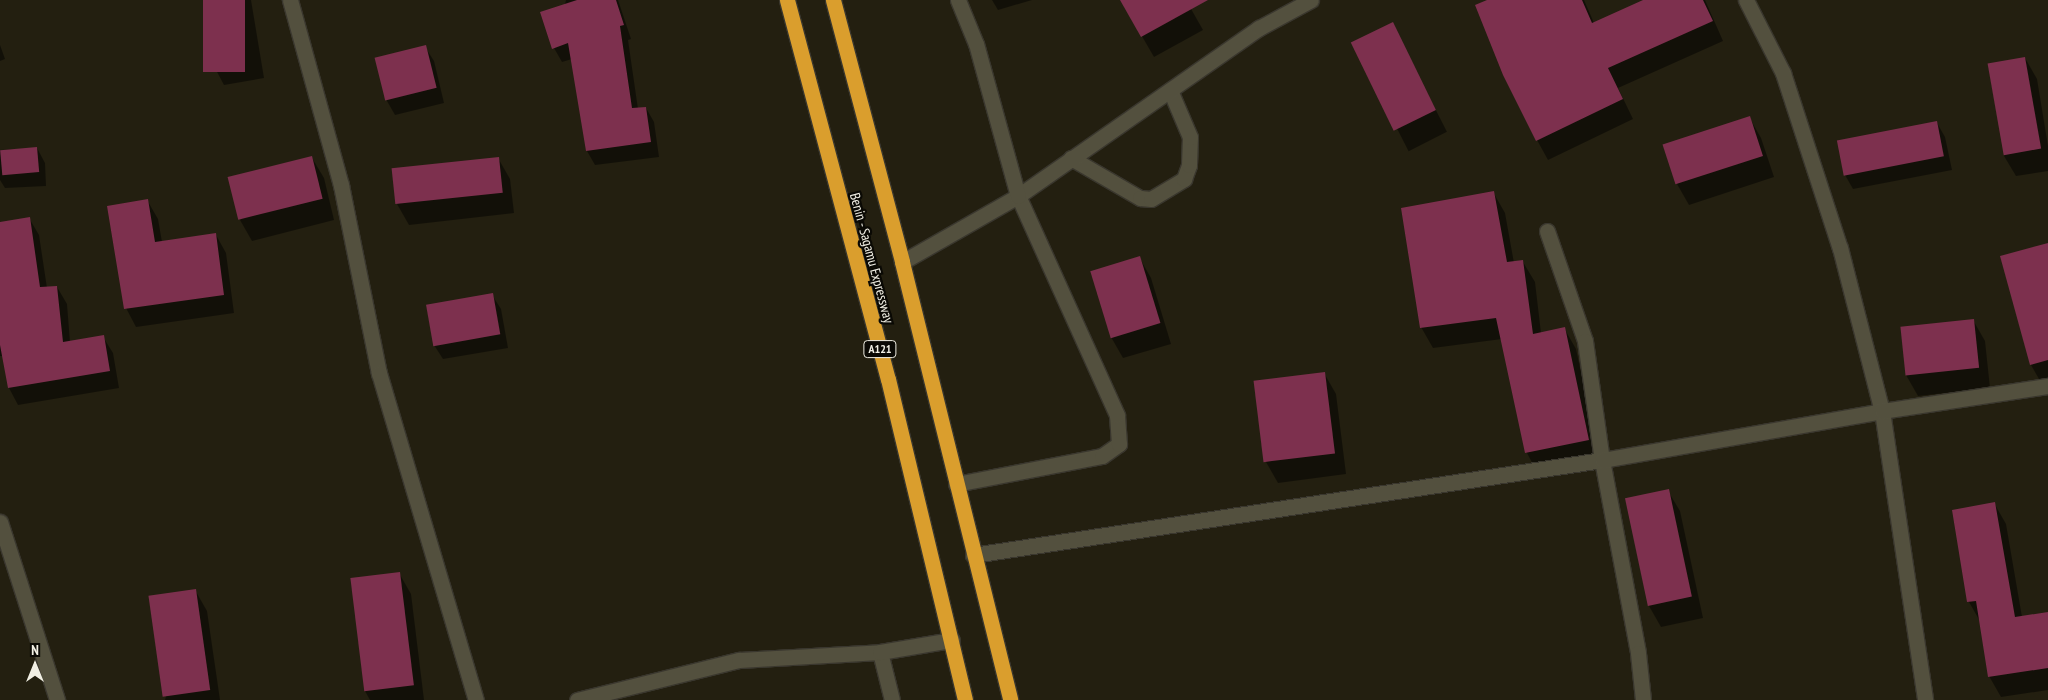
<!DOCTYPE html>
<html>
<head>
<meta charset="utf-8">
<style>
	body { margin:0 }
	#map { position:relative; width:2048px; height:700px; overflow:hidden; background:#231f10; font-family:"PT Sans Narrow",sans-serif }
	div>[style] { position:absolute }
	.shadow>* { inset:0; background:#0007; transform-origin:0 0 }
	.building>* { inset:0; background:#7d304e; transform-origin:0 0 }
	.roads { filter:drop-shadow(1px 0 #3a372e) drop-shadow(-1px 0 #3a372e) drop-shadow(0 1px #3a372e) drop-shadow(0 -1px #3a372e) }
	.minor>* { height:15px; margin:-7.5px; padding:0 7.5px; transform-origin:7.5px; border-radius:7.5px; background:#53503e }
	.highway>* { height:15px; margin:-7.5px; padding:0 7.5px; transform-origin:7.5px; border-radius:7.5px; background:#da9e2d }
	span { translate:-50% -50%; white-space:nowrap; text-align:center; line-height:1.15; -webkit-text-stroke:4.5px #0a0904; paint-order:stroke }
	.shield-label span { padding:1px 4px; background:#0a0904; border:1px solid; border-radius:4px; -webkit-text-stroke-width:0 }
	.shield-label { font-size:12px; color:#f1efe4; font-weight:700 }
	.street-label { font-size:14px; color:#f1efe4 }
	.north { position:absolute; left:10px; top:640px; width:50px; height:50px; -webkit-text-stroke:4px #0a0904; paint-order:stroke; rotate:0deg; font-size:14px; font-weight:700; line-height:20px; text-align:center; color:#f1efe4 }
	.north::after { content:''; display:block; margin:auto; width:18px; height:22px; background:#f1efe4; clip-path:polygon(50% 0,100% 100%,50% 72%,0 100%) }
</style>
</head>
<body>
<div id="map">
	<div class="shadow">
		<div style="clip-path:polygon(203px 0,251px 0,264px 78px,224px 85px,216px 70px)"></div>
		<div style="clip-path:polygon(566px 0,618px 0,631px 39px,628px 40px,638px 109px,646px 108px,654px 122px,659px 157px,595px 165px,587px 151px,572px 59px,562px 62px,554px 48px)"></div>
		<div style="clip-path:polygon(992px 0,1032px 0,998px 10px)"></div>
		<div style="clip-path:polygon(1121px 0,1186px 0,1203px 30px,1154px 57px)"></div>
		<div style="clip-path:polygon(1490px 0,1584px 0,1594px 23px,1646px 0,1705px 0,1723px 41px,1618px 88px,1633px 119px,1548px 160px,1537px 140px)"></div>
		<div style="left:1392px;top:24px;width:121px;height:43px;rotate:63deg"></div>
		<div style="clip-path:polygon(0 45px,5px 59px,0 61px)"></div>
		<div style="clip-path:polygon(425px 47px,434px 61px,444px 103px,395px 115px,387px 101px,377px 59px)"></div>
		<div style="clip-path:polygon(2025px 58px,2037px 79px,2048px 146px,2048px 171px,2016px 176px,2004px 156px)"></div>
		<div style="clip-path:polygon(1749px 117px,1761px 138px,1774px 177px,1689px 205px,1677px 184px)"></div>
		<div style="clip-path:polygon(1937px 123px,1945px 137px,1952px 170px,1853px 189px,1845px 175px,1838px 142px)"></div>
		<div style="clip-path:polygon(37px 148px,45px 163px,46px 186px,5px 188px,0 180px,0 150px)"></div>
		<div style="clip-path:polygon(312px 158px,324px 178px,334px 220px,252px 241px,240px 220px)"></div>
		<div style="clip-path:polygon(498px 158px,510px 179px,514px 213px,409px 225px,397px 204px)"></div>
		<div style="clip-path:polygon(1493px 192px,1505px 213px,1514px 263px,1523px 262px,1535px 282px,1541px 333px,1564px 328px,1576px 349px,1600px 461px,1538px 474px,1527px 453px,1502px 339px,1433px 348px,1421px 327px)"></div>
		<div style="clip-path:polygon(147px 200px,158px 219px,162px 242px,216px 235px,226px 253px,234px 313px,136px 327px,126px 308px)"></div>
		<div style="clip-path:polygon(29px 218px,39px 235px,47px 288px,57px 287px,67px 304px,70px 342px,103px 337px,113px 353px,119px 388px,18px 405px,9px 388px,3px 356px,0 356px,0 223px)"></div>
		<div style="clip-path:polygon(2048px 244px,2048px 384px,2043px 386px,2031px 365px,2002px 256px)"></div>
		<div style="clip-path:polygon(1139px 257px,1151px 278px,1171px 344px,1123px 358px,1111px 337px)"></div>
		<div style="clip-path:polygon(492px 295px,501px 309px,508px 348px,443px 359px,434px 345px)"></div>
		<div style="clip-path:polygon(1973px 320px,1985px 341px,1990px 388px,1918px 396px,1906px 375px)"></div>
		<div style="clip-path:polygon(1324px 373px,1336px 394px,1346px 474px,1278px 483px,1266px 462px,1256px 382px)"></div>
		<div style="clip-path:polygon(1668px 491px,1680px 511px,1703px 618px,1661px 627px,1649px 606px)"></div>
		<div style="clip-path:polygon(1994px 503px,2006px 524px,2022px 617px,2048px 614px,2048px 690px,2001px 697px,1989px 676px,1981px 623px,1969px 602px,1953px 511px)"></div>
		<div style="clip-path:polygon(399px 573px,411px 594px,424px 700px,370px 700px,365px 691px)"></div>
		<div style="clip-path:polygon(195px 590px,207px 611px,220px 700px,165px 700px)"></div>
	</div>
	<div class="building">
		<div style="left:203px;top:0;width:42px;height:72px"></div>
		<div style="clip-path:polygon(577px 0,616px 0,624px 25px,620px 26px,632px 108px,646px 107px,651px 142px,586px 151px,568px 43px,552px 49px,540px 12px)"></div>
		<div style="clip-path:polygon(1120px 0,1208px 0,1141px 37px)"></div>
		<div style="clip-path:polygon(1487px 0,1582px 0,1592px 23px,1643px 0,1703px 0,1713px 21px,1608px 68px,1623px 99px,1536px 141px,1503px 75px,1475px 5px)"></div>
		<div style="left:1393px;top:22px;width:98px;height:47px;rotate:64deg"></div>
		<div style="left:426px;top:45px;width:44px;height:53px;rotate:76deg"></div>
		<div style="left:2025px;top:57px;width:93px;height:38px;rotate:80deg"></div>
		<div style="left:1750px;top:116px;width:42px;height:92px;rotate:72deg"></div>
		<div style="left:1937px;top:121px;width:36px;height:102px;rotate:79deg"></div>
		<div style="left:37px;top:147px;width:25px;height:37px;rotate:85deg"></div>
		<div style="left:312px;top:156px;width:44px;height:87px;rotate:76deg"></div>
		<div style="left:499px;top:157px;width:36px;height:108px;rotate:84deg"></div>
		<div style="clip-path:polygon(1494px 191px,1507px 262px,1523px 260px,1533px 334px,1565px 327px,1589px 440px,1525px 453px,1496px 318px,1420px 328px,1401px 208px)"></div>
		<div style="clip-path:polygon(148px 199px,155px 242px,216px 233px,224px 295px,124px 309px,107px 206px)"></div>
		<div style="clip-path:polygon(30px 217px,40px 287px,57px 286px,63px 342px,104px 335px,110px 371px,8px 388px,0 345px,0 222px)"></div>
		<div style="clip-path:polygon(2048px 243px,2048px 360px,2030px 365px,2000px 256px)"></div>
		<div style="left:1140px;top:256px;width:70px;height:52px;rotate:73deg"></div>
		<div style="left:493px;top:293px;width:42px;height:68px;rotate:80deg"></div>
		<div style="left:1974px;top:319px;width:49px;height:74px;rotate:84deg"></div>
		<div style="left:1325px;top:372px;width:82px;height:72px;rotate:83deg"></div>
		<div style="left:1669px;top:489px;width:110px;height:45px;rotate:78deg"></div>
		<div style="clip-path:polygon(1995px 502px,2015px 617px,2048px 612px,2048px 668px,1988px 677px,1976px 601px,1967px 602px,1952px 510px)"></div>
		<div style="left:400px;top:572px;width:114px;height:50px;rotate:83deg"></div>
		<div style="left:196px;top:589px;width:102px;height:48px;rotate:82deg"></div>
	</div>
	<div class="roads">
		<div class="minor">
			<div style="left:290px;top:0;width:192px;rotate:74.6deg"></div>
			<div style="left:341px;top:185px;width:192px;rotate:78.6deg"></div>
			<div style="left:379px;top:373px;width:341px;rotate:73.5deg"></div>
			<div style="left:1746px;top:0;width:82px;rotate:63.1deg"></div>
			<div style="left:1783px;top:73px;width:184px;rotate:72deg"></div>
			<div style="left:1840px;top:248px;width:168px;rotate:75.6deg"></div>
			<div style="left:1882px;top:411px;width:292px;rotate:81.5deg"></div>
			<div style="left:1071px;top:158px;width:80px;rotate:30.1deg"></div>
			<div style="left:1140px;top:198px;width:11px;rotate:5deg"></div>
			<div style="left:1151px;top:199px;width:39px;rotate:-31deg"></div>
			<div style="left:1184px;top:179px;width:15px;rotate:-70deg"></div>
			<div style="left:1189px;top:165px;width:28px;rotate:-88deg"></div>
			<div style="left:1190px;top:137px;width:51px;rotate:-113.1deg"></div>
			<div style="left:1547px;top:231px;width:116px;rotate:70.9deg"></div>
			<div style="left:1585px;top:341px;width:120px;rotate:81.9deg"></div>
			<div style="left:1602px;top:460px;width:196px;rotate:79.4deg"></div>
			<div style="left:1638px;top:653px;width:47px;rotate:83.9deg"></div>
			<div style="left:902px;top:262px;width:133px;rotate:-29.6deg"></div>
			<div style="left:1018px;top:196px;width:294px;rotate:-34.9deg"></div>
			<div style="left:1259px;top:28px;width:59px;rotate:-28.3deg"></div>
			<div style="left:956px;top:484px;width:149px;rotate:-10.9deg"></div>
			<div style="left:1102px;top:456px;width:21px;rotate:-35deg"></div>
			<div style="left:1119px;top:444px;width:29px;rotate:-94deg"></div>
			<div style="left:1117px;top:415px;width:240px;rotate:-114.3deg"></div>
			<div style="left:1018px;top:196px;width:158px;rotate:-105.4deg"></div>
			<div style="left:976px;top:44px;width:48px;rotate:-112.2deg"></div>
			<div style="left:0;top:522px;width:187px;rotate:72.2deg"></div>
			<div style="left:973px;top:555px;width:636px;rotate:-8.59deg"></div>
			<div style="left:1602px;top:460px;width:284px;rotate:-9.9deg"></div>
			<div style="left:1882px;top:411px;width:168px;rotate:-8.6deg"></div>
			<div style="left:880px;top:652px;width:49px;rotate:76deg"></div>
			<div style="left:577px;top:700px;width:167px;rotate:-13.9deg"></div>
			<div style="left:739px;top:660px;width:141px;rotate:-3.2deg"></div>
			<div style="left:880px;top:652px;width:73px;rotate:-9.5deg"></div>
		</div>
		<div class="highway">
			<div style="left:787px;top:0;width:392px;rotate:75.1deg"></div>
			<div style="left:888px;top:379px;width:330px;rotate:76.5deg"></div>
			<div style="left:833px;top:0;width:271px;rotate:75.2deg"></div>
			<div style="left:902px;top:262px;width:451px;rotate:76.1deg"></div>
		</div>
	</div>
	<div class="shield-label">
		<span style="left:880px;top:349px">A121</span>
	</div>
	<div class="street-label">
		<span style="left:872px;top:258px;rotate:75deg">Benin - Sagamu Expressway</span>
	</div>
	<div class="north">N</div>
</div>
</body>
</html>
